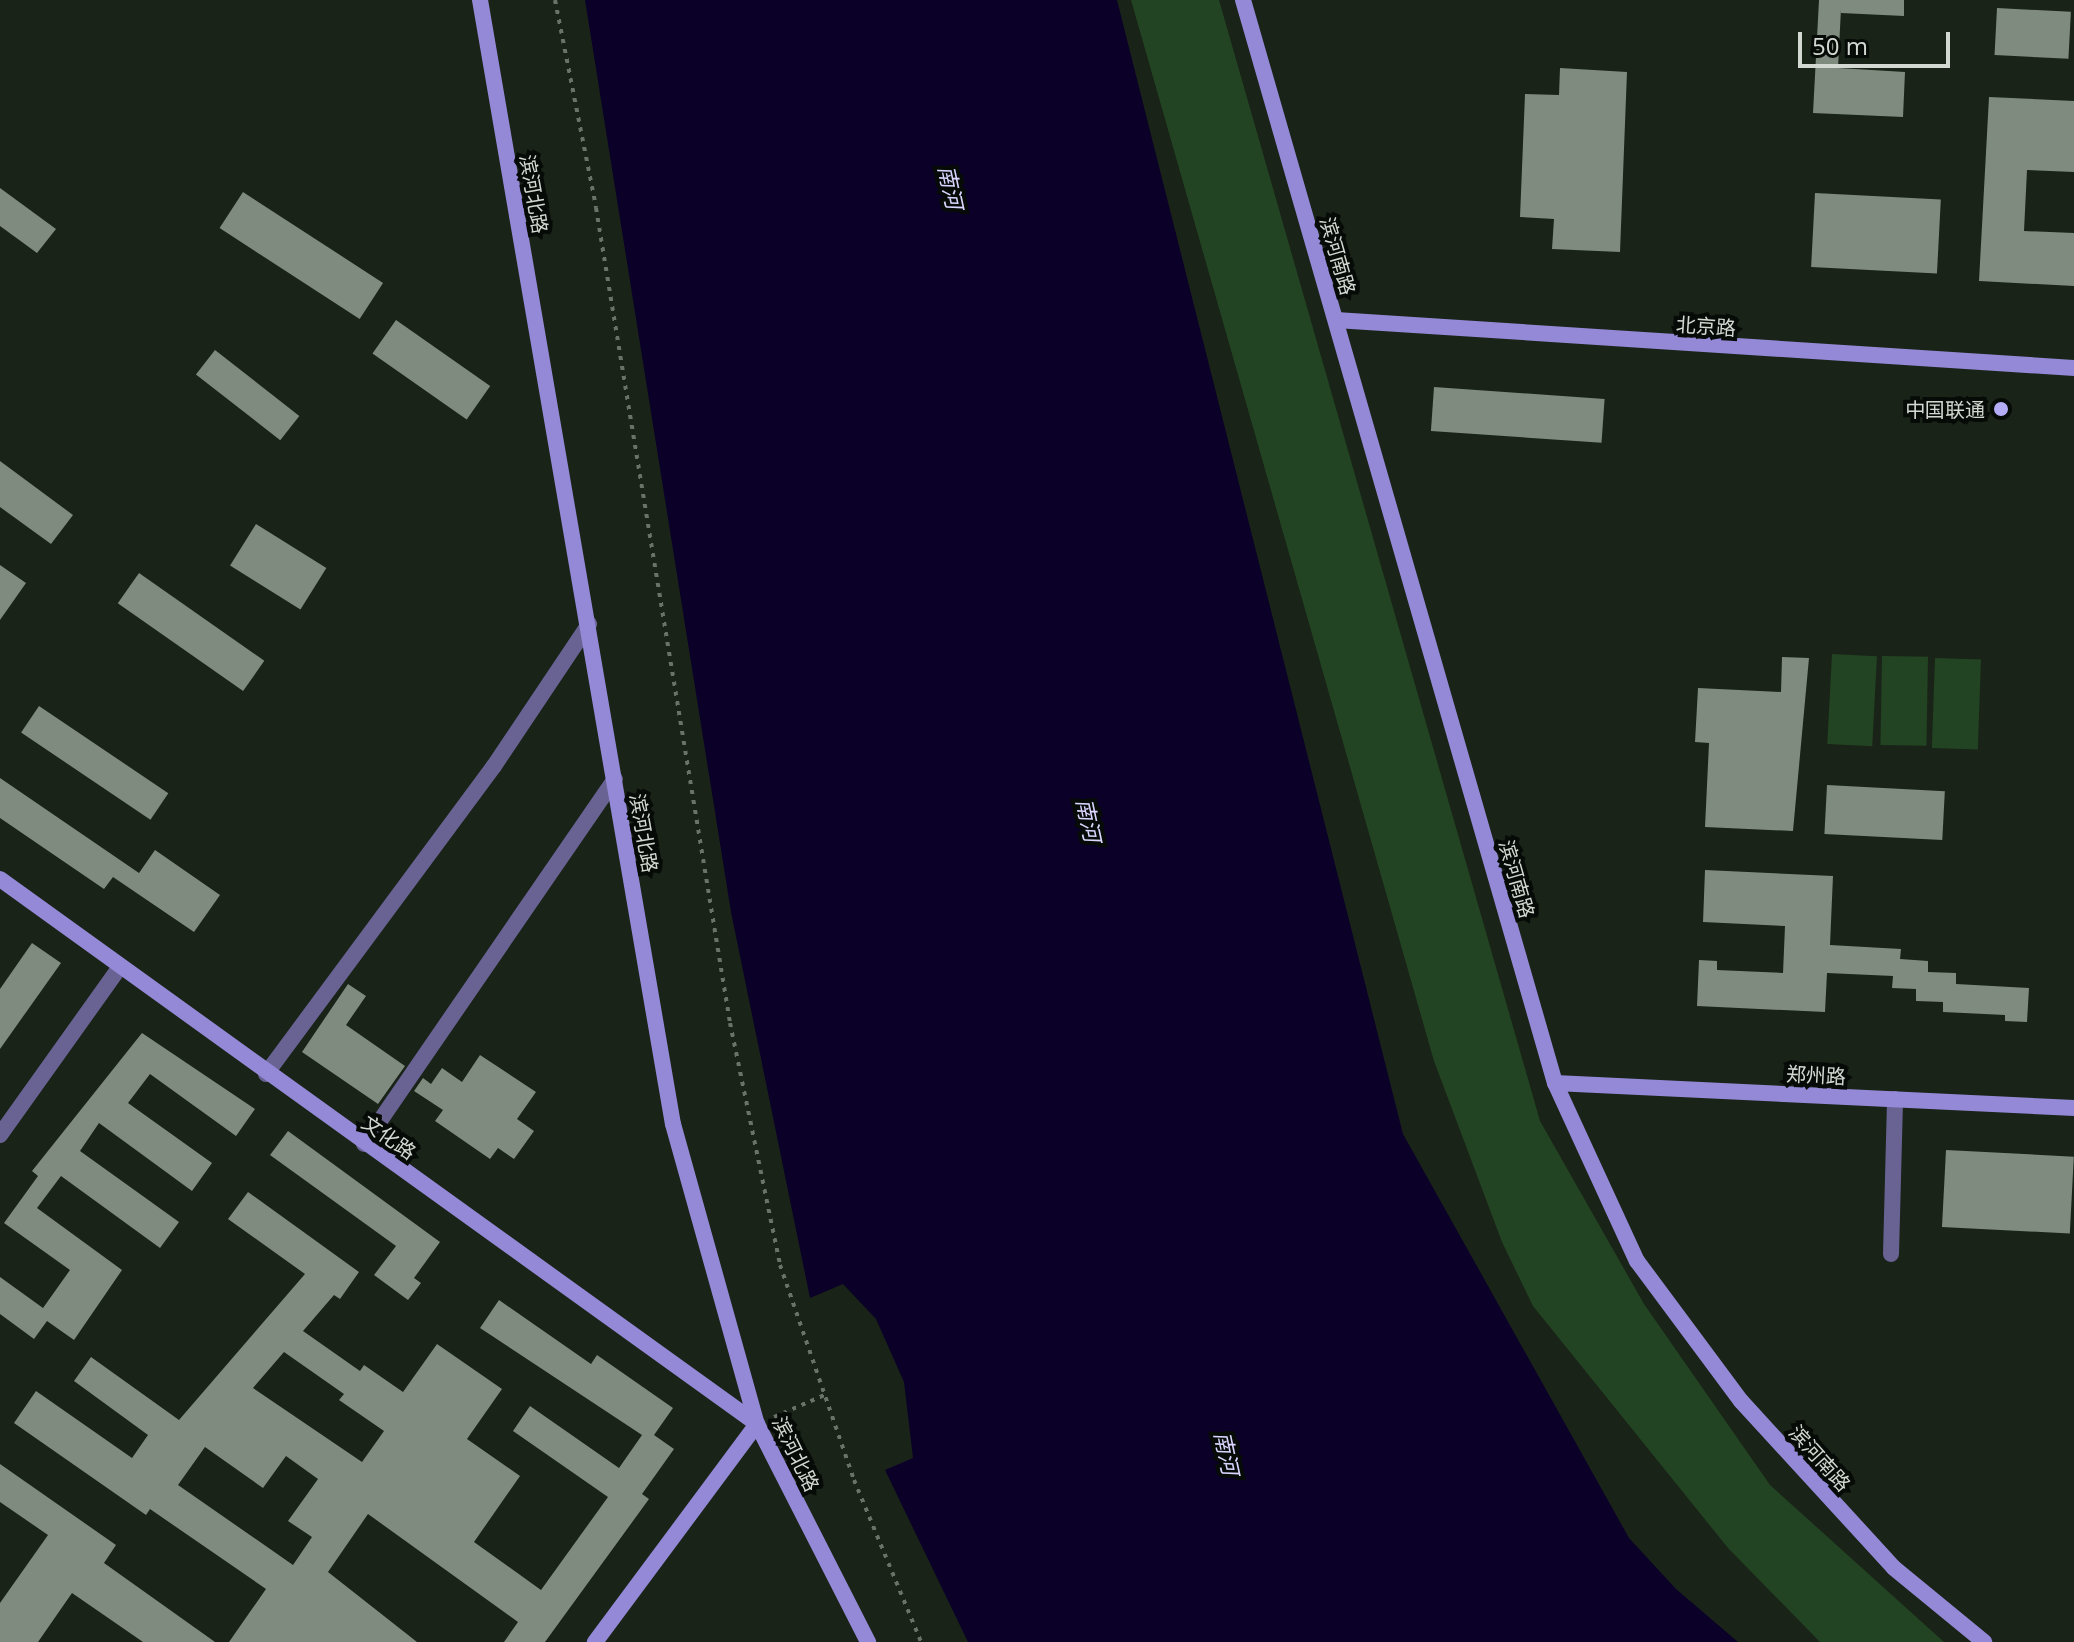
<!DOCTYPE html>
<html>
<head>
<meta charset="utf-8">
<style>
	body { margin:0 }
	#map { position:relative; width:2074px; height:1642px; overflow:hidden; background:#192318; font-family:"Open Sans","Noto Sans SC",sans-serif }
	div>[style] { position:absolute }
	.green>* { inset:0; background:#234422; transform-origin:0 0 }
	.water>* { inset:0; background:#0b0028 }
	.building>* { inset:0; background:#7f8b7e; transform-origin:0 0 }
	.path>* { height:4px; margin-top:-2px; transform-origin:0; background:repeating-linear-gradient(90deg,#6a7269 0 4px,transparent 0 10px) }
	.street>* { height:16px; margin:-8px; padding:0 8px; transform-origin:8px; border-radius:8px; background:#696394 }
	.secondary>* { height:16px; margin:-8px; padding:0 8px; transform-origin:8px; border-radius:8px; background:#9489d7 }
	.dots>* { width:22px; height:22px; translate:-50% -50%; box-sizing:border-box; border:4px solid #070b07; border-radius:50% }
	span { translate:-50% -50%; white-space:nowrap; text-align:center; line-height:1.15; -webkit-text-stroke:8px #070b07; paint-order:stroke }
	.street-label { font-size:20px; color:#d3d9d2 }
	.poi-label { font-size:20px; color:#d3d9d2 }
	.right { translate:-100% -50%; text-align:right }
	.water-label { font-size:22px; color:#dad6ff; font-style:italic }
	.scale { position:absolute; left:1798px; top:32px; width:152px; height:36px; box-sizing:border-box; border:4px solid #d3d9d2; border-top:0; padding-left:10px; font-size:24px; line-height:28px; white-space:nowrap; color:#d3d9d2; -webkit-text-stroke:6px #070b07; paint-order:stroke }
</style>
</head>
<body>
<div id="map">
	<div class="green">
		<div style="clip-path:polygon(1131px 0,1219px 0,1540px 1121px,1644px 1304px,1770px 1485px,1944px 1642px,1820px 1642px,1728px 1548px,1533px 1306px,1502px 1242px,1434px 1061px)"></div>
		<div style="left:1832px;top:654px;width:45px;height:90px;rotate:3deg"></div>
		<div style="left:1882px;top:656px;width:46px;height:89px;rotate:1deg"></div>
		<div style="left:1935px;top:658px;width:46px;height:90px;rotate:2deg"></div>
	</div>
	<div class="water">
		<div style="clip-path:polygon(585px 0,1117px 0,1403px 1134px,1629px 1538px,1676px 1589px,1738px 1642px,968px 1642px,885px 1470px,913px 1458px,904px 1382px,876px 1319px,843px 1284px,810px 1298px,731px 912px)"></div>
	</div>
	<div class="building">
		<div style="clip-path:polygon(1819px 0,1904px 0,1904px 16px,1841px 13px,1841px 9px,1838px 68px,1905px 72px,1903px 117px,1813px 113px)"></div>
		<div style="left:1997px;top:8px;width:74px;height:47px;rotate:3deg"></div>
		<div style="clip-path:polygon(1560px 68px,1627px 72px,1620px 252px,1552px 249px,1554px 219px,1520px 217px,1525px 94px,1559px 95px)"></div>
		<div style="clip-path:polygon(1989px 97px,2074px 101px,2074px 172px,2027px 170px,2024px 231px,2074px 233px,2074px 286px,1979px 281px)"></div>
		<div style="clip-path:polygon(0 188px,56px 229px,37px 253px,0 226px)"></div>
		<div style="left:243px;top:192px;width:167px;height:43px;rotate:33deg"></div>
		<div style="left:1815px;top:193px;width:126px;height:74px;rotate:3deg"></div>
		<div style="left:396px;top:320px;width:115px;height:41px;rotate:35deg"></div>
		<div style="left:215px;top:350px;width:107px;height:31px;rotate:38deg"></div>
		<div style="left:1434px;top:387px;width:171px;height:44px;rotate:4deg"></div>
		<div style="clip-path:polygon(0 461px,73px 515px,51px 544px,0 507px)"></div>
		<div style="left:256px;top:524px;width:83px;height:49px;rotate:32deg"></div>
		<div style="clip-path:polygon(0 565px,26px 583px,0 620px)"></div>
		<div style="left:139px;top:573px;width:153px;height:37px;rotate:35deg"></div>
		<div style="clip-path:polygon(1782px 657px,1809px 658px,1793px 831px,1705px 827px,1709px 743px,1695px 742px,1698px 688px,1781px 692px)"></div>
		<div style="left:39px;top:706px;width:156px;height:32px;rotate:34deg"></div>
		<div style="clip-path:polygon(0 778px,139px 873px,155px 850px,220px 895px,194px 932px,113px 877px,104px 889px,0 818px)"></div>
		<div style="left:1827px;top:785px;width:118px;height:49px;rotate:3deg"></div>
		<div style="clip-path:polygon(1705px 870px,1833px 876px,1830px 945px,1901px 949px,1900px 959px,1928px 961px,1928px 972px,1956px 973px,1956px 984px,2029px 988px,2027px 1022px,2005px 1021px,2005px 1015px,1943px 1012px,1943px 1002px,1916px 1001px,1916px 989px,1892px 988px,1893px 976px,1827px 973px,1825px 1012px,1697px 1006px,1699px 960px,1717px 961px,1717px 970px,1783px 973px,1785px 926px,1703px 922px)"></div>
		<div style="clip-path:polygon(32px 943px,61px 963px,0 1049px,0 989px)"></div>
		<div style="clip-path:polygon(348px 984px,366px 996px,346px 1025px,405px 1066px,378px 1104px,302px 1052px)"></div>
		<div style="clip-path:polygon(142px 1033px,255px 1109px,236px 1136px,150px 1074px,128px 1103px,212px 1163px,192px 1191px,99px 1123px,80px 1151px,179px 1222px,160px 1248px,61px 1176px,37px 1208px,122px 1270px,74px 1340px,47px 1321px,34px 1339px,0 1314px,0 1277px,43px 1308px,70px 1270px,4px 1223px,38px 1176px,32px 1171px)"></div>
		<div style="clip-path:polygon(480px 1055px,536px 1092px,517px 1119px,534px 1131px,514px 1159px,498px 1148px,490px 1159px,435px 1121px,443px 1110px,414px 1091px,423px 1078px,431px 1084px,442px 1068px,462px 1082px)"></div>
		<div style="clip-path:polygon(288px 1131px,440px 1242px,414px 1278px,421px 1283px,408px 1300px,374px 1275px,396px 1246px,270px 1155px)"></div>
		<div style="left:1946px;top:1150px;width:128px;height:77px;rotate:3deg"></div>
		<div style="clip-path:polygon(evenodd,248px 1192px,359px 1272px,340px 1299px,334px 1295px,303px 1331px,360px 1371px,364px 1365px,403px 1392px,437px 1344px,502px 1389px,467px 1439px,520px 1476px,474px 1542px,541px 1590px,608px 1497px,513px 1431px,530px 1406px,619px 1468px,642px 1435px,480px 1328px,499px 1300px,591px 1364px,597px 1355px,673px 1408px,654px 1435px,674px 1449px,642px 1494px,649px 1499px,545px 1642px,504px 1642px,518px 1622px,368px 1514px,328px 1572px,417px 1642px,229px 1642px,266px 1589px,150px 1509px,146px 1515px,14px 1423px,36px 1391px,132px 1458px,148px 1435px,74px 1381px,91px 1357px,179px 1420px,305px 1274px,228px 1219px,248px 1192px,284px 1352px,344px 1394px,339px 1400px,384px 1431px,362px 1462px,253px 1388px,284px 1352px,248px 1192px,205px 1447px,263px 1488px,286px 1456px,318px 1479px,288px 1521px,312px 1537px,293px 1565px,178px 1485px,205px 1447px)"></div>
		<div style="clip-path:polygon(0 1464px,116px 1545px,104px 1563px,215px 1642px,143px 1642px,72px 1593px,38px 1642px,0 1642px,0 1603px,48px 1535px,0 1502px)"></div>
	</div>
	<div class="path">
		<div style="left:555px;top:0;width:212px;rotate:78.8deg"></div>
		<div style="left:596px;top:208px;width:826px;rotate:80.66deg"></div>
		<div style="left:730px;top:1023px;width:247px;rotate:78.3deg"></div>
		<div style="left:780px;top:1265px;width:227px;rotate:71deg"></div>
		<div style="left:854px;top:1480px;width:175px;rotate:67.5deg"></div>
		<div style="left:774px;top:1417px;width:58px;rotate:-23.5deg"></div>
	</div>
	<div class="street">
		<div style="left:266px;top:1074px;width:383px;rotate:-53.5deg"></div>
		<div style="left:494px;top:766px;width:171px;rotate:-56.2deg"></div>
		<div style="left:0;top:1135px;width:205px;rotate:-54.5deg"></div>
		<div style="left:364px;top:1144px;width:443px;rotate:-55.5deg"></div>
		<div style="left:1891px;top:1254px;width:155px;rotate:-88.5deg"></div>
	</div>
	<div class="secondary">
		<div style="left:480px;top:0;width:1140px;rotate:80.26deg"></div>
		<div style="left:673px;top:1124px;width:312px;rotate:74.4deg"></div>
		<div style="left:757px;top:1424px;width:245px;rotate:63deg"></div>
		<div style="left:1243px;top:0;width:1127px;rotate:73.93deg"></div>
		<div style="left:1555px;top:1083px;width:196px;rotate:65.3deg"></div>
		<div style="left:1637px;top:1261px;width:174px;rotate:53.4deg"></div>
		<div style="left:1741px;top:1401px;width:226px;rotate:47.5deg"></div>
		<div style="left:1894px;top:1568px;width:117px;rotate:39.4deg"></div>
		<div style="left:1336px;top:320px;width:740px;rotate:3.72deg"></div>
		<div style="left:0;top:879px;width:933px;rotate:35.75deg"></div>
		<div style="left:757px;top:1424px;width:272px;rotate:126.6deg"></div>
		<div style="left:1555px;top:1083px;width:520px;rotate:2.76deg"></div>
	</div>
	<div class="dots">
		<div style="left:2001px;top:409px;background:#b5acf8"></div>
	</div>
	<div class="street-label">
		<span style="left:534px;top:194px;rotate:80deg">滨河北路</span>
		<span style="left:1338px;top:256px;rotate:74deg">滨河南路</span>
		<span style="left:1706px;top:326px;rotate:4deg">北京路</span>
		<span style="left:644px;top:833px;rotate:80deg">滨河北路</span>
		<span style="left:1517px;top:879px;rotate:74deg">滨河南路</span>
		<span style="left:1816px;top:1075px;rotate:3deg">郑州路</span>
		<span style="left:389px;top:1137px;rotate:35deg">文化路</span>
		<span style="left:796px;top:1454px;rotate:64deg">滨河北路</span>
		<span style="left:1820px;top:1458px;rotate:48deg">滨河南路</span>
	</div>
	<div class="poi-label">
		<span class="right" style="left:1985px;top:409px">中国联通</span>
	</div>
	<div class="water-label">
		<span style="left:951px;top:187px;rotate:78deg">南河</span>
		<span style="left:1089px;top:820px;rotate:78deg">南河</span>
		<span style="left:1227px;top:1453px;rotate:78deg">南河</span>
	</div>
	<div class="scale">50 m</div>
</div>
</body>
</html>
